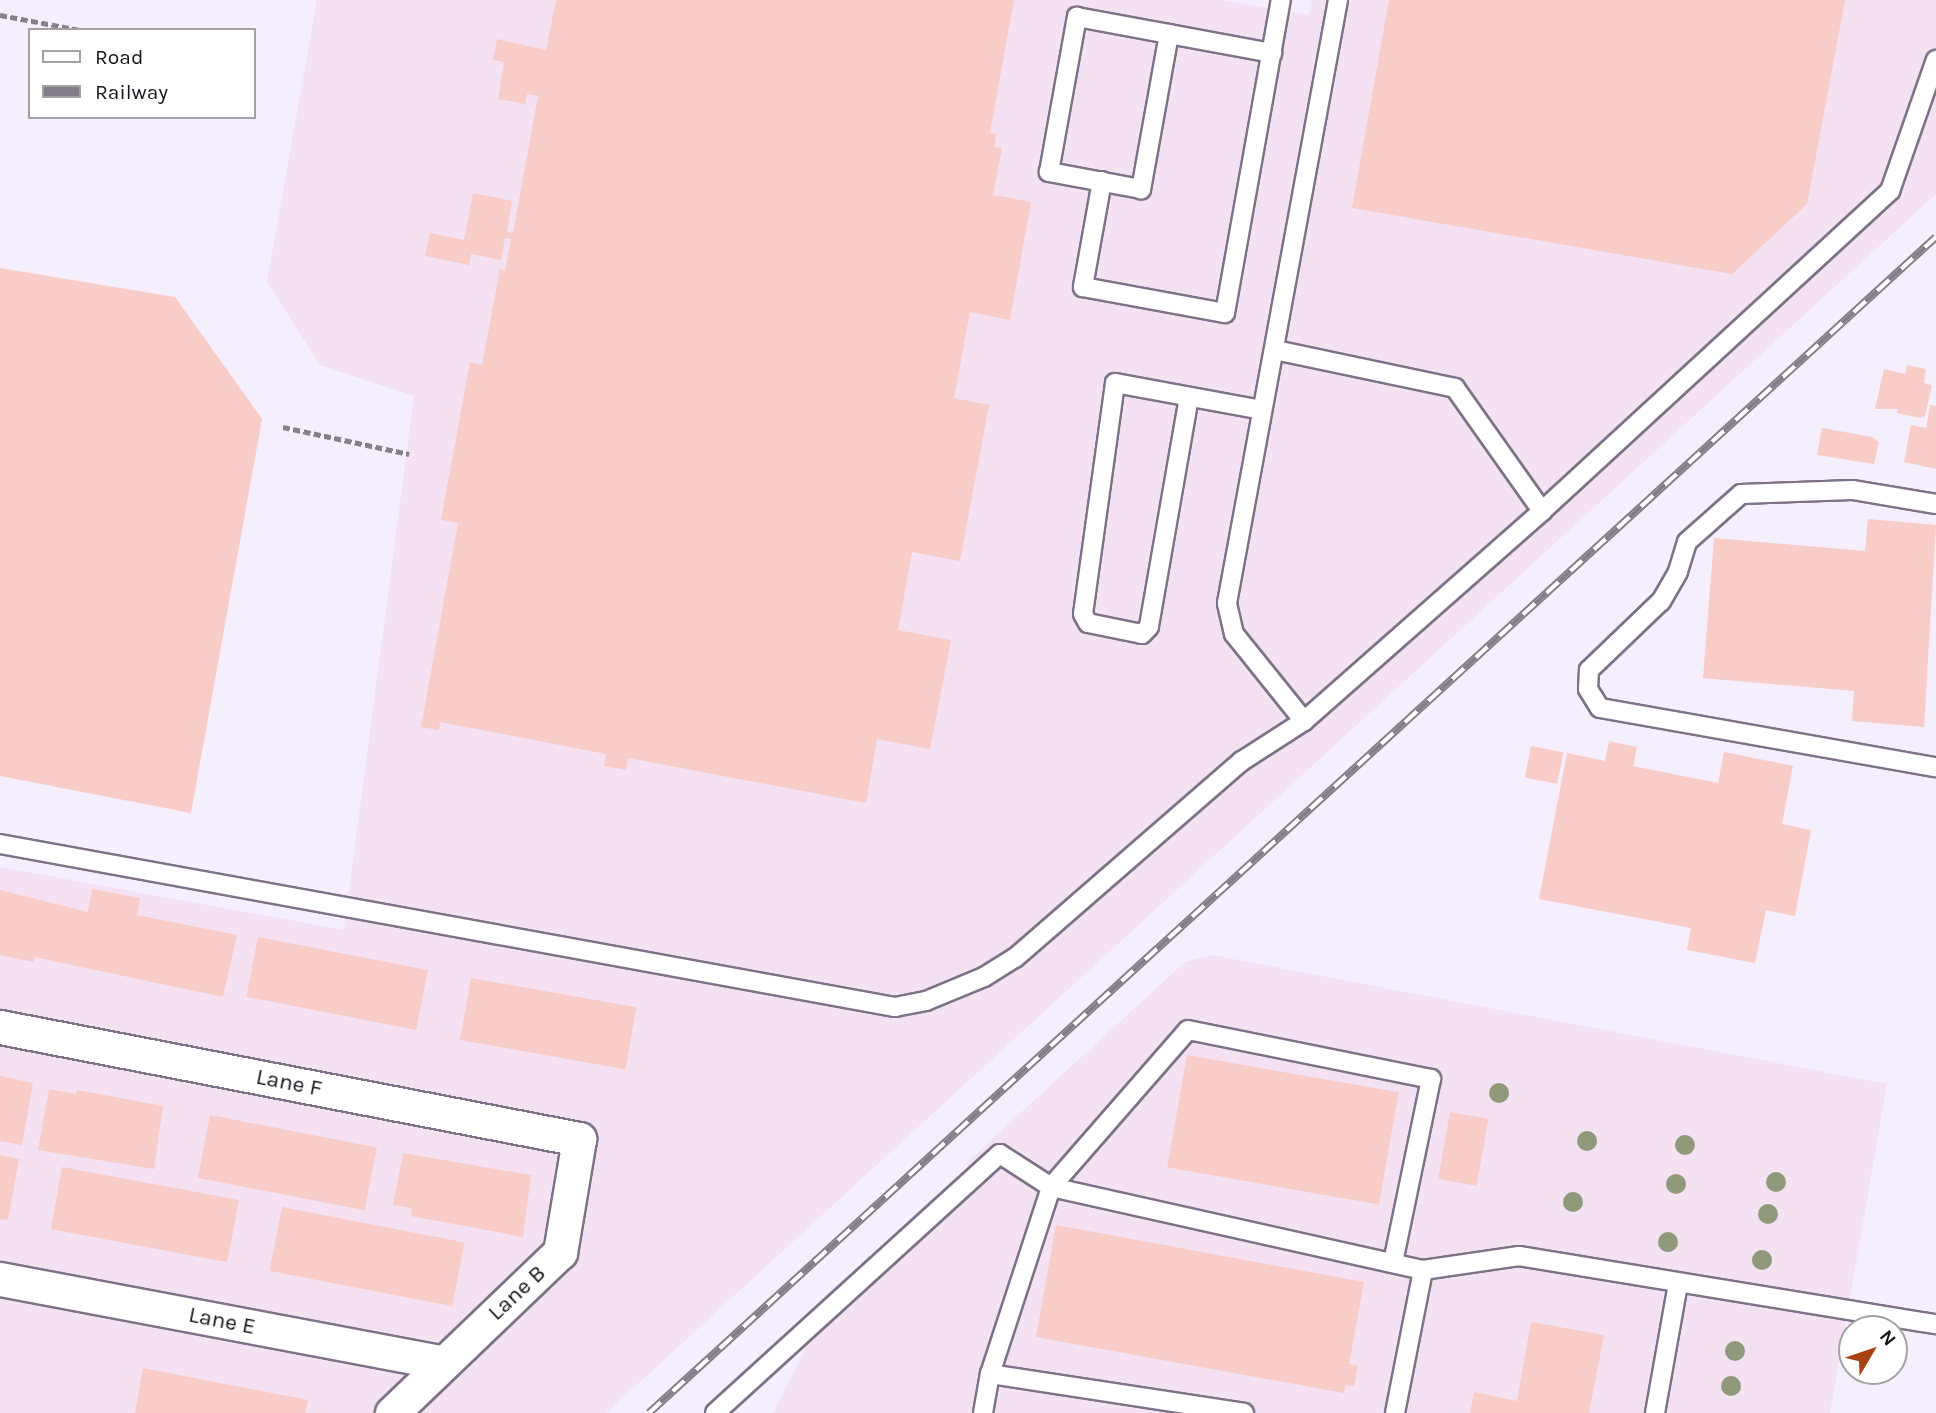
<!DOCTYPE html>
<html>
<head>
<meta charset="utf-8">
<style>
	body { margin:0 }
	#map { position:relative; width:1936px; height:1413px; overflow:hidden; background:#f5eefc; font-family:Karla,sans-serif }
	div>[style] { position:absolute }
	.industrial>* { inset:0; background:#f4e1f2 }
	.building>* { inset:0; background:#f8ccc7; transform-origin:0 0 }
	.path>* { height:4.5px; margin-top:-2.25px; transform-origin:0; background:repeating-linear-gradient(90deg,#86808b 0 7px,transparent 0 10.5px) }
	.roads { filter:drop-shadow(2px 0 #7d7287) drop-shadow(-2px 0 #7d7287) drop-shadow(0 2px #7d7287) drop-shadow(0 -2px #7d7287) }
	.lane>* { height:18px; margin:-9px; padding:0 9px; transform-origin:9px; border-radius:9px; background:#fff }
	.street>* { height:33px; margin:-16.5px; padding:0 16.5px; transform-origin:16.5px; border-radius:16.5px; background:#fff }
	.rail>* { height:8px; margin-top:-4px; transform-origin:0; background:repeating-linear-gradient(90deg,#fff 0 16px,#847e89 0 32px); box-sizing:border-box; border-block:2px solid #847e89 }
	.trees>* { width:20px; height:20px; margin:-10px; border-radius:50%; background:#91997b }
	span { translate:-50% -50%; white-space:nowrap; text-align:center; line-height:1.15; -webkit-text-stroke:7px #fff; paint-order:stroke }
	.street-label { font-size:23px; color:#18141c }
	.legend { position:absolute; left:28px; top:28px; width:228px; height:91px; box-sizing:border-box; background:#fff; border:2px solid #a3a1a4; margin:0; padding:9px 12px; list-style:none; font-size:21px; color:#18141c }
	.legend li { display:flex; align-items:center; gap:14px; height:35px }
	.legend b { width:35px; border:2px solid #a3a1a4 }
	.north { position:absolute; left:1838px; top:1315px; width:70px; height:70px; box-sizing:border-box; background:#fff; border:2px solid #a3a1a4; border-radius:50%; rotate:51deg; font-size:19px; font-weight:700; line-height:28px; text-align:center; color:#18141c }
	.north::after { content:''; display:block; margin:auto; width:24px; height:32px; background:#a74213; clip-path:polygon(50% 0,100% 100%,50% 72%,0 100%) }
</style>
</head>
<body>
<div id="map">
	<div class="industrial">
		<div style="clip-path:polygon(317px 0,1221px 0,1309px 15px,1312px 0,1936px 0,1936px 194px,606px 1413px,0 1413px,0 867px,344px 930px,414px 396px,320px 365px,267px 282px)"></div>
		<div style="clip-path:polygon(1212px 955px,1887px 1084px,1830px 1413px,773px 1413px,810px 1340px,983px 1185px,966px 1163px,1185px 962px)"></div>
	</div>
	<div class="building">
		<div style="clip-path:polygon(556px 0,1014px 0,990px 133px,996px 134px,994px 147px,1002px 148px,993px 195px,1031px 202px,1010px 320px,970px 312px,954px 398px,989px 405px,960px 561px,912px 552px,898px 630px,951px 640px,930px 749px,877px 739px,866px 803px,628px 758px,626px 770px,604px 766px,606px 754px,440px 722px,439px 730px,421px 727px,458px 523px,441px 520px,470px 362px,482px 365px,500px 269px,505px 271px,511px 239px,505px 238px,501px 260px,471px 254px,469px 265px,425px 256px,430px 233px,464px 240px,473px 193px,512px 201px,507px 232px,513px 233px,538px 96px,527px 94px,525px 104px,498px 99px,504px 62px,493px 60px,497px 39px,546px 50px)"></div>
		<div style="clip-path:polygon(1389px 0,1845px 0,1807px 204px,1732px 274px,1352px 208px)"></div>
		<div style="clip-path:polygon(0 268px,175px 297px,262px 419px,191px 813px,0 776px)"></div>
		<div style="clip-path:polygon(1907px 365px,1926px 369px,1924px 383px,1932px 385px,1925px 416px,1920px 418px,1897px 413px,1898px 409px,1875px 409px,1884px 369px,1905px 374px)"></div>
		<div style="clip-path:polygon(1930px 405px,1936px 406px,1936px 469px,1904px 462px,1911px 425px,1926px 428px)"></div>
		<div style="clip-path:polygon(1822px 428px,1872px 437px,1879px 442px,1874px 464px,1817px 455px)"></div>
		<div style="clip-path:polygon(1868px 519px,1936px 525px,1924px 727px,1852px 721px,1854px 691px,1703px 678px,1714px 538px,1865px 551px)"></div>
		<div style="clip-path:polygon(1609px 741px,1637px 747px,1633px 766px,1718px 783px,1724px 752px,1793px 766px,1782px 824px,1811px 830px,1795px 916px,1766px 910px,1755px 963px,1687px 950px,1691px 928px,1539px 899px,1567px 753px,1605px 761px)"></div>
		<div style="left:1531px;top:746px;width:33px;height:32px;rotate:11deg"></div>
		<div style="clip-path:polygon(92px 889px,140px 898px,137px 915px,237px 935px,223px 997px,34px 957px,33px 962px,0 955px,0 890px,88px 912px)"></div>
		<div style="left:258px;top:937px;width:173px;height:61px;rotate:11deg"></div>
		<div style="left:471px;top:978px;width:168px;height:63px;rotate:10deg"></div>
		<div style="left:1187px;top:1055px;width:215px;height:114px;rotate:10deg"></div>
		<div style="clip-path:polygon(0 1076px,33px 1083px,22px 1145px,0 1141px)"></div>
		<div style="clip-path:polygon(49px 1089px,76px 1094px,77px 1090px,163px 1106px,154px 1169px,38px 1150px)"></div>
		<div style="left:1450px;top:1112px;width:39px;height:68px;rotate:10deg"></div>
		<div style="left:210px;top:1115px;width:170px;height:64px;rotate:11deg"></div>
		<div style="clip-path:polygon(403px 1153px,531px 1175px,523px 1237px,411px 1216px,412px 1208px,393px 1205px)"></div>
		<div style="clip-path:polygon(0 1155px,19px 1159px,8px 1220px,0 1219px)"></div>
		<div style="clip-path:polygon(62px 1167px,239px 1200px,228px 1258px,226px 1262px,51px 1229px)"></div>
		<div style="left:282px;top:1207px;width:186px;height:65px;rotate:11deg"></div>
		<div style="clip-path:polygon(1056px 1225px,1364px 1282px,1349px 1364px,1358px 1366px,1354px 1386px,1345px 1385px,1344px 1393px,1036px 1337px)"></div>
		<div style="clip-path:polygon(1531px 1322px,1604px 1335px,1589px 1413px,1470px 1413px,1474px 1392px,1517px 1401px)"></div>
		<div style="clip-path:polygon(143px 1368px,308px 1400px,305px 1413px,135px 1413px)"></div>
	</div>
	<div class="path">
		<div style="left:0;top:15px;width:81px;rotate:10.6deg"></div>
		<div style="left:283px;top:427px;width:129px;rotate:12.1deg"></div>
	</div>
	<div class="roads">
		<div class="lane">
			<div style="left:1169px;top:34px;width:158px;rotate:100.2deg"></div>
			<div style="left:1141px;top:189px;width:94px;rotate:-169.5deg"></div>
			<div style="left:1049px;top:172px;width:158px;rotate:-79.8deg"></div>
			<div style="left:1077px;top:17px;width:94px;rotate:10.5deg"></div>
			<div style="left:1169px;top:34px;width:105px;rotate:10.5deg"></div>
			<div style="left:1102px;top:181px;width:108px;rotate:100.2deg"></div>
			<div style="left:1083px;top:287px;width:144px;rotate:10.4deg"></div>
			<div style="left:1225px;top:313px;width:318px;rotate:-79.9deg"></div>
			<div style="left:1275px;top:350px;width:184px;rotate:11.9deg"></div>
			<div style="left:1455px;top:388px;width:151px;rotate:54.7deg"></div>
			<div style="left:1189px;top:397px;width:233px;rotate:99.9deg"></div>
			<div style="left:1149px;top:627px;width:10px;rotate:135deg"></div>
			<div style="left:1142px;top:634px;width:55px;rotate:-168.5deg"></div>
			<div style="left:1088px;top:623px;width:10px;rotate:-119deg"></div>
			<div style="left:1083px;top:614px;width:233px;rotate:-82.1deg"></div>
			<div style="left:1115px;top:383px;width:149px;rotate:10.4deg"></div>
			<div style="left:1936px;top:504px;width:85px;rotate:-170.5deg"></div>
			<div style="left:1852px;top:490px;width:111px;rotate:177.9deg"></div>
			<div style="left:1741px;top:494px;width:72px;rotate:138.4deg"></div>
			<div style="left:1687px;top:542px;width:31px;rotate:107deg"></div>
			<div style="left:1678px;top:572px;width:34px;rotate:120deg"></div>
			<div style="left:1661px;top:601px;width:100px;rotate:136.2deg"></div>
			<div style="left:1589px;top:670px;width:19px;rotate:93deg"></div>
			<div style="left:1588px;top:689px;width:22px;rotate:58deg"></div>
			<div style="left:1600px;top:708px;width:341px;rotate:10deg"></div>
			<div style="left:1304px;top:721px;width:112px;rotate:-128.8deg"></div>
			<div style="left:1234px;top:634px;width:32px;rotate:-103deg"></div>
			<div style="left:1227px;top:603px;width:613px;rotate:-79.57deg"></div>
			<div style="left:0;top:844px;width:910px;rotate:10.32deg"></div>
			<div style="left:895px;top:1007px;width:32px;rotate:-11deg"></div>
			<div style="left:926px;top:1001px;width:63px;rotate:-22.5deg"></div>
			<div style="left:984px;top:977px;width:36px;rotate:-32deg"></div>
			<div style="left:1015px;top:958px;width:301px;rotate:-41deg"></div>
			<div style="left:1242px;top:761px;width:74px;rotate:-32.8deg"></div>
			<div style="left:1304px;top:721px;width:317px;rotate:-41.4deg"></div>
			<div style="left:1542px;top:511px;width:473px;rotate:-42.6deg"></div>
			<div style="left:1890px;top:191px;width:139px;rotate:-70.7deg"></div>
			<div style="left:990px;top:1374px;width:257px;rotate:8.7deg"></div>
			<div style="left:715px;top:1413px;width:385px;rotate:-42.3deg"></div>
			<div style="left:1000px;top:1154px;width:61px;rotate:32.9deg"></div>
			<div style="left:1051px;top:1187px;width:208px;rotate:-48.9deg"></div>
			<div style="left:1188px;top:1030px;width:248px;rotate:11.4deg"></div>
			<div style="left:1431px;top:1079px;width:188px;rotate:101.7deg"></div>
			<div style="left:983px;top:1413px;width:40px;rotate:-80deg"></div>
			<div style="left:990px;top:1374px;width:197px;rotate:-71.9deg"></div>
			<div style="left:1051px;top:1187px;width:381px;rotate:12.6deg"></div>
			<div style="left:1395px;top:1413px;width:146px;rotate:-78.9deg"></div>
			<div style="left:1423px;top:1270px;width:97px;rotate:-8.3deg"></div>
			<div style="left:1519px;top:1256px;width:423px;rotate:9.3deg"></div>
			<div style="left:1655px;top:1413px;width:131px;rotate:-79.9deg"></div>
		</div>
		<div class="street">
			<div style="left:0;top:1027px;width:590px;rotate:10.95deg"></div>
			<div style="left:579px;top:1139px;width:115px;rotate:99.5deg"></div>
			<div style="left:560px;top:1252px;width:233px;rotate:136.2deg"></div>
			<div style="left:0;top:1279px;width:451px;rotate:10.7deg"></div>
		</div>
	</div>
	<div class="rail">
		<div style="left:649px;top:1413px;width:1743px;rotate:-42.42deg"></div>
	</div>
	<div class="trees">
		<div style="left:1499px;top:1093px"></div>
		<div style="left:1587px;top:1141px"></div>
		<div style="left:1685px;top:1145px"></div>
		<div style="left:1776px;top:1182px"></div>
		<div style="left:1676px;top:1184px"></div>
		<div style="left:1573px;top:1202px"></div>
		<div style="left:1768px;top:1214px"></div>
		<div style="left:1668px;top:1242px"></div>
		<div style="left:1762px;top:1260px"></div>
		<div style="left:1735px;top:1351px"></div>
		<div style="left:1731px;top:1386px"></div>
	</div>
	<div class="street-label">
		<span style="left:289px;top:1083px;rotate:11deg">Lane F</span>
		<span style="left:517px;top:1293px;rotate:-43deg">Lane B</span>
		<span style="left:222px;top:1321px;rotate:11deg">Lane E</span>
	</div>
	<ul class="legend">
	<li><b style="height:9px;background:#fff"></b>Road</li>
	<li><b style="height:9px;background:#847e89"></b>Railway</li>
	</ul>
	<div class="north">N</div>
</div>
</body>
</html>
